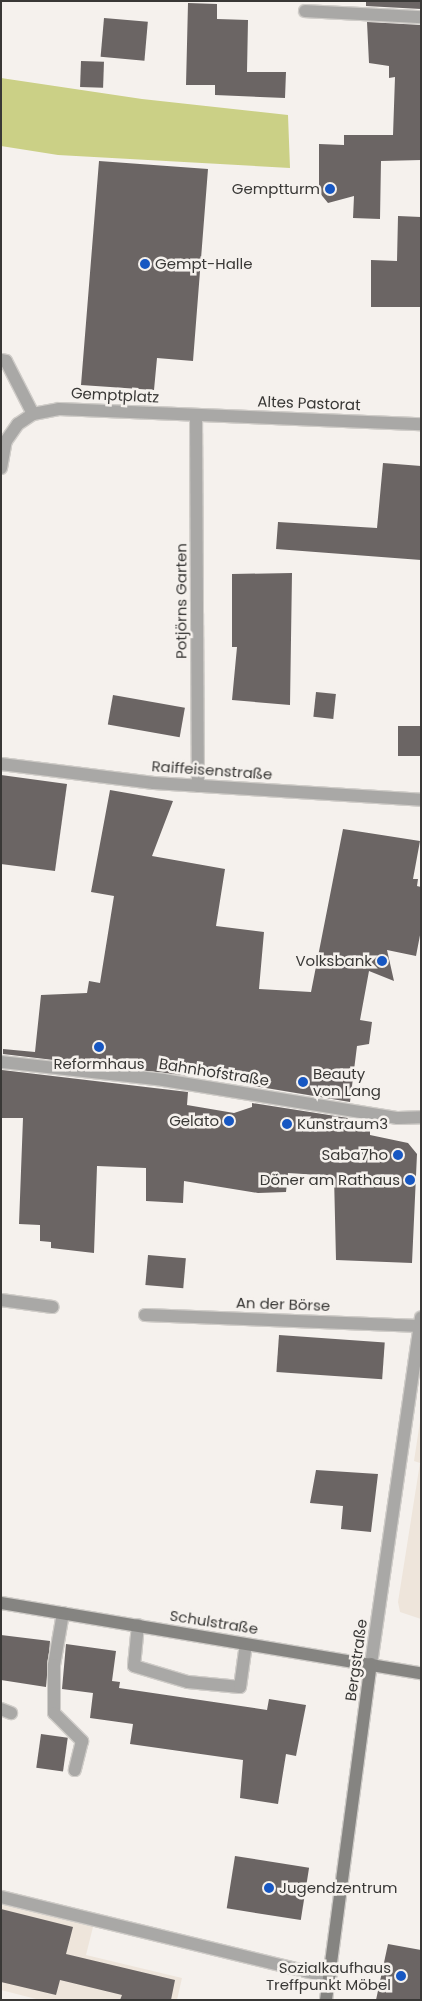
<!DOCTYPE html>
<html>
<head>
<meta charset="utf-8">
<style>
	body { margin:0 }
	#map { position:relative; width:422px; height:2001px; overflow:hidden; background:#f5f1ed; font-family:Poppins,sans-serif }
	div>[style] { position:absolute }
	.built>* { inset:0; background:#eee5db }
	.green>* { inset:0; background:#cbd086 }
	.building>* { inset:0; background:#6b6564; transform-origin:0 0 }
	.roads { filter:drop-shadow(1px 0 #cfccc8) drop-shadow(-1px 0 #cfccc8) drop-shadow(0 1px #cfccc8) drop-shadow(0 -1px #cfccc8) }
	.lane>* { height:12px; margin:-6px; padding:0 6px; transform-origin:6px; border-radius:6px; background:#a9a8a6 }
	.street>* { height:12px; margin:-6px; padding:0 6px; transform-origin:6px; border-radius:6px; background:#a9a8a6 }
	.secondary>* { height:12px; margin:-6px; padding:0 6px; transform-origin:6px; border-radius:6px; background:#858481 }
	.dots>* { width:14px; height:14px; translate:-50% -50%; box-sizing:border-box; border:2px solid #f5f1ed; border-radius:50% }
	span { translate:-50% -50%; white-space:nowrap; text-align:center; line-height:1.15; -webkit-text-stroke:5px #f5f1ed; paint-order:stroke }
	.poi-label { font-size:15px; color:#393836 }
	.right { translate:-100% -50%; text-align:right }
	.left { translate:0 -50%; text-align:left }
	.street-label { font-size:15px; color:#393836 }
	.frame { position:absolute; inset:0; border:2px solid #393836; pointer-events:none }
</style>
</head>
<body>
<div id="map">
	<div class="built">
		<div style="clip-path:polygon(421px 1415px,421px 1619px,400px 1612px,398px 1602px,420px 1463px,414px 1461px)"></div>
		<div style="clip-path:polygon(1px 1900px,94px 1923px,86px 1955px,182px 1978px,177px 2000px,40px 2000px,1px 1990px)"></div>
	</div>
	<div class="green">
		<div style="clip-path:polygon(1px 78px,142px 99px,288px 115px,290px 168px,58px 155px,1px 146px)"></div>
	</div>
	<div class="building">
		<div style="clip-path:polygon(366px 1px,421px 1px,421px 9px,366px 6px)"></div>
		<div style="clip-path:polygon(188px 3px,217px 4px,217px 19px,248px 20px,247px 72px,286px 72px,285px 98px,215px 95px,215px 85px,186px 85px)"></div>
		<div style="left:104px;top:18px;width:44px;height:39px;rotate:5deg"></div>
		<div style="clip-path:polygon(367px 22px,421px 25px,421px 160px,381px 161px,380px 219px,353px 218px,354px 196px,328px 203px,319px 192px,319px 144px,344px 145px,344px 135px,393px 135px,395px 77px,389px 78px,389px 66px,369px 63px)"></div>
		<div style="left:81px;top:61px;width:23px;height:26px;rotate:2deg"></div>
		<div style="clip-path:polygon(99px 161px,208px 169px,193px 361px,157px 358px,154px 390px,81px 385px)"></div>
		<div style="clip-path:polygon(398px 216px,421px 217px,421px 307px,371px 307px,371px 260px,397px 261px)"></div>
		<div style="clip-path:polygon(383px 463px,421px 466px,421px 560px,276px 549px,278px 522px,377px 528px)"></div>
		<div style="clip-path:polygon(292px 573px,290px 705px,232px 700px,237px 647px,232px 647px,232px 574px)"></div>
		<div style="left:316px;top:692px;width:20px;height:25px;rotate:6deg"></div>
		<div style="left:113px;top:695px;width:73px;height:30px;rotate:10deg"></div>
		<div style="left:398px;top:726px;width:23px;height:30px"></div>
		<div style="clip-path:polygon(1px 775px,67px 784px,55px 871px,1px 864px)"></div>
		<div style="clip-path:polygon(110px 790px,173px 801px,152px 856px,225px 869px,216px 926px,264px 932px,259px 989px,311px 992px,343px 829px,420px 841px,413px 879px,418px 879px,417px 886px,421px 887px,421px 930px,416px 956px,387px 950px,394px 981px,369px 971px,360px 1020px,372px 1022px,369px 1044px,357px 1046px,350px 1102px,254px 1086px,255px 1076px,190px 1066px,189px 1076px,3px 1054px,3px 1049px,35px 1052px,41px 995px,87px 993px,89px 981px,100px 983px,114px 896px,91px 892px)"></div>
		<div style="clip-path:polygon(2px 1070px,188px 1092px,187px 1105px,234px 1113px,252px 1107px,252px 1103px,348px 1118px,347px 1125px,370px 1129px,370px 1135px,408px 1143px,417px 1154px,412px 1263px,336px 1260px,334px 1176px,288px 1173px,286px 1192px,258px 1193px,184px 1181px,183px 1203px,146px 1201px,146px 1168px,97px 1166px,94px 1253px,51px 1248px,51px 1242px,40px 1241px,40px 1225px,19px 1224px,23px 1118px,1px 1118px)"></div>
		<div style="left:148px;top:1255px;width:38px;height:30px;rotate:5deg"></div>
		<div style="left:279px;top:1335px;width:106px;height:37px;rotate:4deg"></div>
		<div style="clip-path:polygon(316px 1470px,378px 1474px,371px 1532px,341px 1529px,343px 1506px,310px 1503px)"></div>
		<div style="clip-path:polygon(1px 1635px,50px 1641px,46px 1687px,1px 1680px)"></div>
		<div style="clip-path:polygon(66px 1644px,116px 1651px,112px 1681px,120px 1682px,119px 1688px,267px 1710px,269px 1699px,306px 1705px,296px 1756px,286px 1754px,278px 1804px,240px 1798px,243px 1760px,130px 1744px,133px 1724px,90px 1718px,93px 1693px,62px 1689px)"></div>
		<div style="left:41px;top:1734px;width:27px;height:34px;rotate:8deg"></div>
		<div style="left:235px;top:1856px;width:75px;height:53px;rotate:9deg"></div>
		<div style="clip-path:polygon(1px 1909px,73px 1927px,66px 1954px,175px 1980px,171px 2000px,120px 2000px,122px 1995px,60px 1980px,56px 1995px,1px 1982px)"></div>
		<div style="clip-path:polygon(388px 1944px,421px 1950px,421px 2000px,376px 2000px)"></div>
	</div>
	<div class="roads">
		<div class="lane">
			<div style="left:305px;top:11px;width:116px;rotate:3deg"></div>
			<div style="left:63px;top:1613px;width:53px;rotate:99.8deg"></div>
			<div style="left:54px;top:1665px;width:48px;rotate:90deg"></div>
			<div style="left:54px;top:1713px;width:40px;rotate:45deg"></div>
			<div style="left:82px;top:1741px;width:30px;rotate:104deg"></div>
			<div style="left:138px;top:1625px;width:41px;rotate:95.6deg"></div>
			<div style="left:134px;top:1666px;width:56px;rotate:16.5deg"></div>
			<div style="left:188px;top:1682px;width:52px;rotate:5.5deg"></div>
			<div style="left:240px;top:1687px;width:43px;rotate:-82.1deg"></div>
			<div style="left:1px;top:1709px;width:11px;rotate:22deg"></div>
			<div style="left:1px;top:1897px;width:339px;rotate:13.7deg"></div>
		</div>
		<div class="street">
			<div style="left:1px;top:360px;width:5px;rotate:11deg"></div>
			<div style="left:6px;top:361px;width:59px;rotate:63deg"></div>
			<div style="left:196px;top:415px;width:371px;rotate:89.7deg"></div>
			<div style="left:1px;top:468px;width:27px;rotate:-80deg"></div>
			<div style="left:6px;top:441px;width:21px;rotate:-55deg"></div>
			<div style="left:18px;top:424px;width:18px;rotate:-34deg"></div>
			<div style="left:33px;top:414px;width:26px;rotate:-11deg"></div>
			<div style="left:59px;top:409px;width:362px;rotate:2.4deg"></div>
			<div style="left:1px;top:764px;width:154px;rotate:7.1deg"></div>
			<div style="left:154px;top:783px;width:268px;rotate:3.6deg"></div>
			<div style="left:1px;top:1062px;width:163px;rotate:6.3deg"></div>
			<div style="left:163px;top:1080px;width:238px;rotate:9.2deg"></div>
			<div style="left:398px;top:1118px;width:23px;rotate:-2deg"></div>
			<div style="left:1px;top:1300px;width:52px;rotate:7.7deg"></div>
			<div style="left:145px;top:1315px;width:275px;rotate:2.3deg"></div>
			<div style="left:371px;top:1664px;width:350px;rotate:-81.8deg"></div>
		</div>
		<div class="secondary">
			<div style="left:1px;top:1603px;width:426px;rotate:9.5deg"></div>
			<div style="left:326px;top:2000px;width:339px;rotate:-82.4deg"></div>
		</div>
	</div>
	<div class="dots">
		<div style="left:330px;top:189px;background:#1757c2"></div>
		<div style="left:145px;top:264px;background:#1757c2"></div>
		<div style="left:382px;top:961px;background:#1757c2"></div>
		<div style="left:99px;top:1047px;background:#1757c2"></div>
		<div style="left:303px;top:1082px;background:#1757c2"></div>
		<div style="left:229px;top:1121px;background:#1757c2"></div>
		<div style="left:287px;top:1124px;background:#1757c2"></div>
		<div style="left:398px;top:1155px;background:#1757c2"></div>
		<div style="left:410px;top:1180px;background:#1757c2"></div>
		<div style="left:269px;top:1888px;background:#1757c2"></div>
		<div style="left:401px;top:1976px;background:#1757c2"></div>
	</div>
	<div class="poi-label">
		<span class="right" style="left:320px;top:189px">Gemptturm</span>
		<span class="left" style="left:155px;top:264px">Gempt-Halle</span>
		<span class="right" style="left:372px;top:961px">Volksbank</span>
		<span style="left:99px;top:1064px">Reformhaus</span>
		<span class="left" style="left:313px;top:1082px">Beauty<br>von Lang</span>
		<span class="right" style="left:219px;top:1121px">Gelato</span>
		<span class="left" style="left:297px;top:1124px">Kunstraum3</span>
		<span class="right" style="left:388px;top:1155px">Saba7ho</span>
		<span class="right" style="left:400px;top:1180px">Döner am Rathaus</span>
		<span class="left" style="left:279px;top:1888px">Jugendzentrum</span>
		<span class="right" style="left:391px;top:1976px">Sozialkaufhaus<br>Treffpunkt Möbel</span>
	</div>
	<div class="street-label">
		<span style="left:115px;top:395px;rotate:3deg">Gemptplatz</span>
		<span style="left:309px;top:403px;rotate:2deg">Altes Pastorat</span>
		<span style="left:181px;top:601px;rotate:-90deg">Potjörns Garten</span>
		<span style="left:212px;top:770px;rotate:4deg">Raiffeisenstraße</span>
		<span style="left:214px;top:1072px;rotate:9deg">Bahnhofstraße</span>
		<span style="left:283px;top:1304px;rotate:2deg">An der Börse</span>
		<span style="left:214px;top:1622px;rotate:9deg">Schulstraße</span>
		<span style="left:356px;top:1660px;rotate:-82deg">Bergstraße</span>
	</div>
	<div class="frame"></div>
</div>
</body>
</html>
